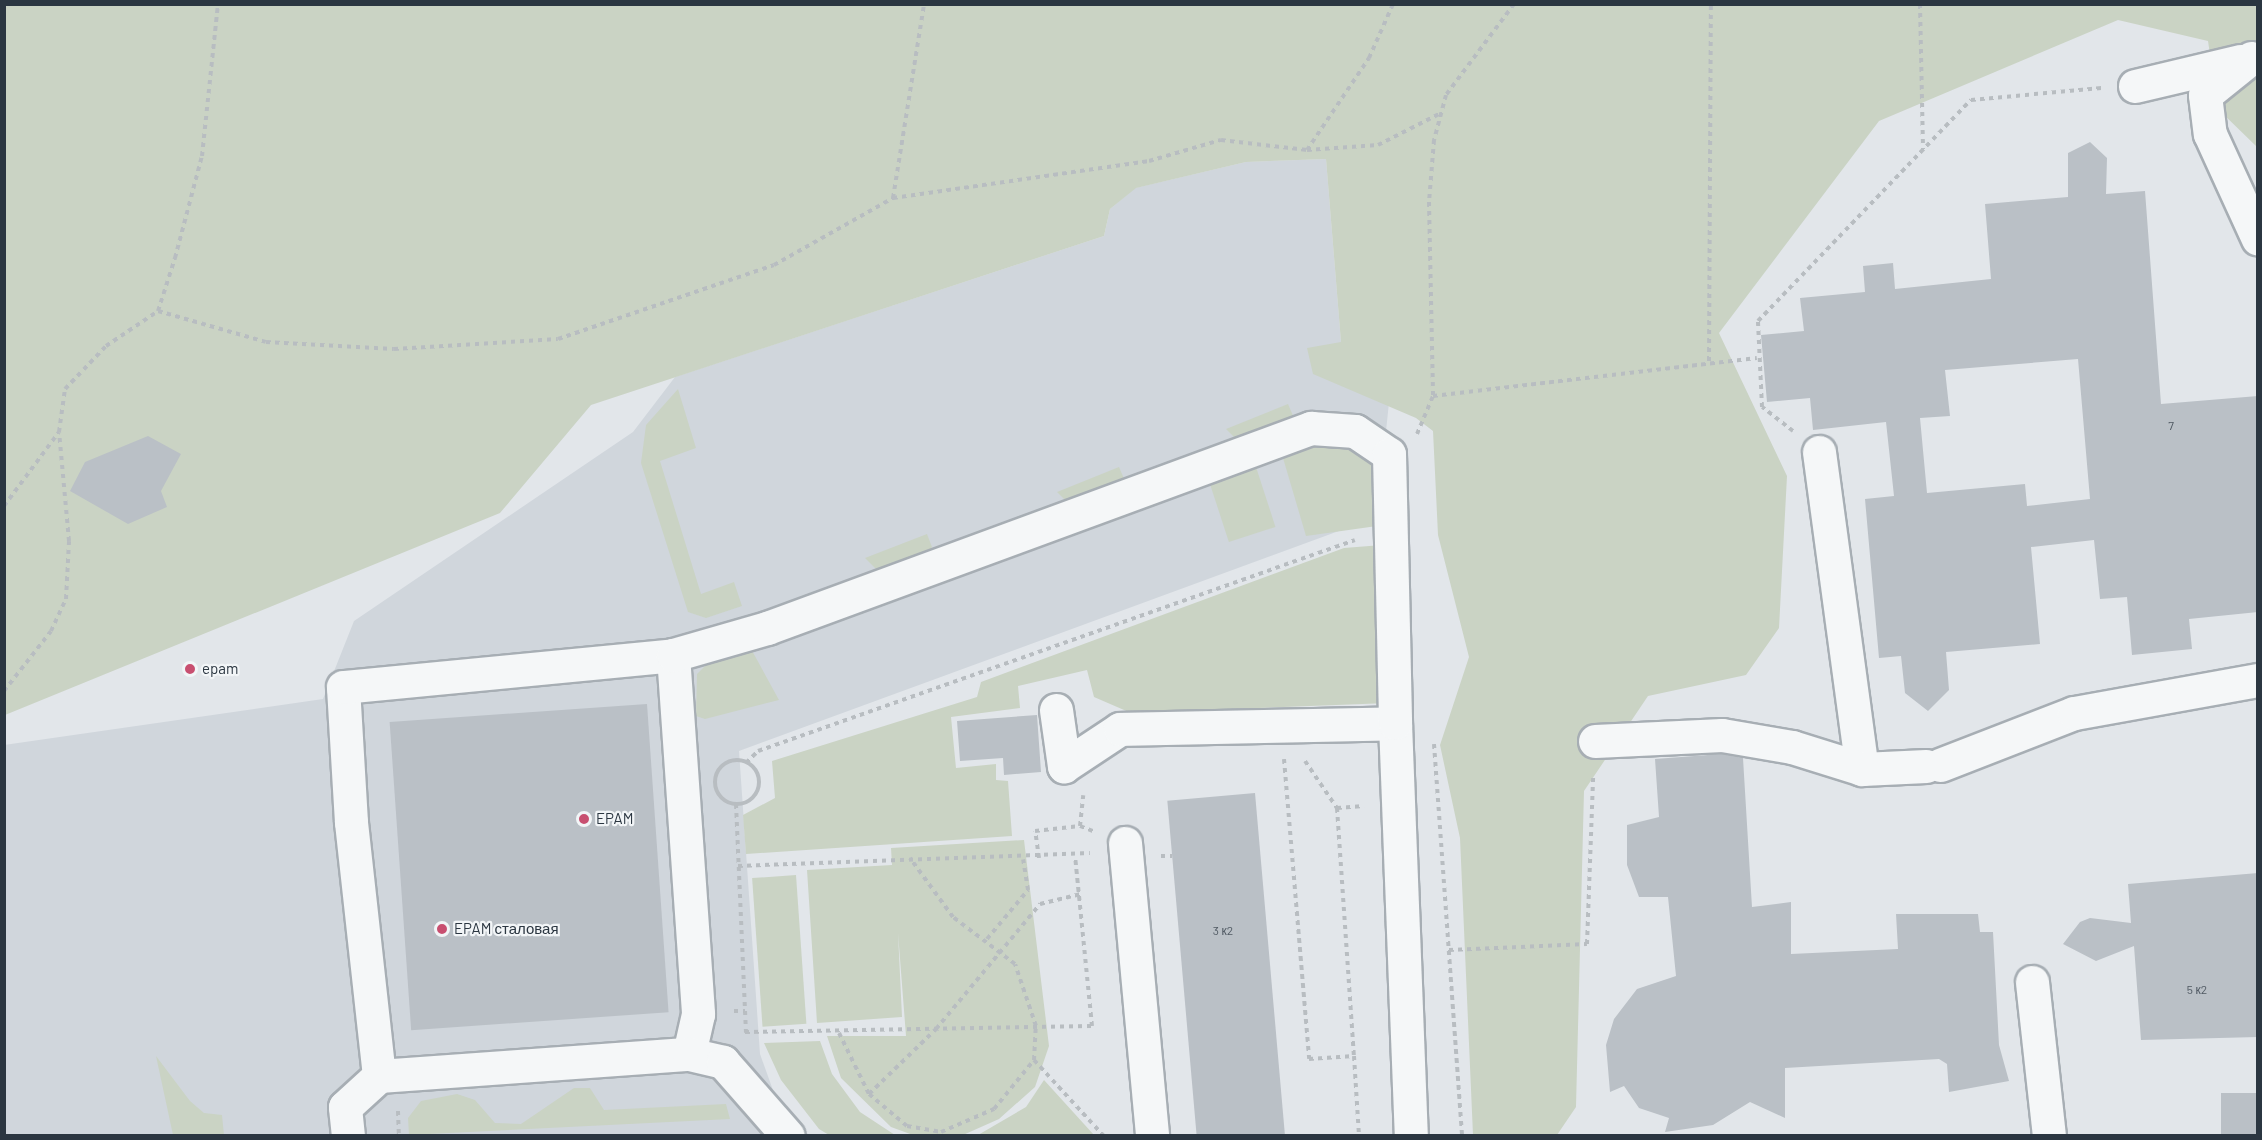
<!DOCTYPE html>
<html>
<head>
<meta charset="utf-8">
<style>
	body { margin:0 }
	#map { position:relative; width:2262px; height:1140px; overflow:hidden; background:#e2e6ea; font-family:Barlow,sans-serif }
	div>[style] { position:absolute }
	.built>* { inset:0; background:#d0d6dc }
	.green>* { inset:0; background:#cad3c4; transform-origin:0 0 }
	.building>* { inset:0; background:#bac0c6; transform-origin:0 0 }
	.path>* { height:4px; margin-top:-2px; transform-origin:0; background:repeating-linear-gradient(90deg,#b8bdc1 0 4.5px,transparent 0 9px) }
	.path>.ring { margin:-2px; padding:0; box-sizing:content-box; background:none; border:4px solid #b8bdc1; border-radius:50% }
	.roads { filter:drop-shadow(2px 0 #a7aeb4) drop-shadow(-2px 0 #a7aeb4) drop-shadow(0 2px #a7aeb4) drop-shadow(0 -2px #a7aeb4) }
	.minor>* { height:33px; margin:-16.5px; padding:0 16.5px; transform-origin:16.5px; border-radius:16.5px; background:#f5f7f8 }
	.dots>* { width:16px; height:16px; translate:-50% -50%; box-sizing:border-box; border:3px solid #f2f5f7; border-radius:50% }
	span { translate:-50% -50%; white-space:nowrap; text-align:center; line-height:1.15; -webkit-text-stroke:4.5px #f2f5f7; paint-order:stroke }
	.number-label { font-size:12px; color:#4f5862 }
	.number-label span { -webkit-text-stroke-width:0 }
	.poi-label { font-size:15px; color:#2b3641 }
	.left { translate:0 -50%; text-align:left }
	.frame { position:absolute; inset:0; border:6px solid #2b3641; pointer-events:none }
</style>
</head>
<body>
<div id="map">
	<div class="built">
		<div style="clip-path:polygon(1326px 159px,1341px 342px,1390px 393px,1377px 517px,739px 751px,760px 1054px,789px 1135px,5px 1135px,4px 745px,323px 699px,354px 621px,633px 432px,675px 377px,1104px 236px,1110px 209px,1135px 188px,1246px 162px)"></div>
	</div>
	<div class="green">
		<div style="clip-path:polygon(5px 5px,2257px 5px,2257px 147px,2218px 109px,2208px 41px,2118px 20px,1879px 121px,1719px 333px,1787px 476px,1779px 628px,1746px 675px,1648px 696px,1584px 791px,1576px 1107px,1557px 1135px,1473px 1135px,1460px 838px,1440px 745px,1469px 657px,1438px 535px,1433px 431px,1416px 418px,1313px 374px,1307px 348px,1341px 342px,1326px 159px,1246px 162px,1136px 188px,1110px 209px,1104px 236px,591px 405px,500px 513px,5px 715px)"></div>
		<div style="clip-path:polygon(678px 389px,696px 448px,660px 461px,701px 594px,734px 582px,742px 606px,706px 618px,688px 612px,641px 463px,646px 425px)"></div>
		<div style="clip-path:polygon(1288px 404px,1294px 418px,1237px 440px,1226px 429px)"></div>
		<div style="clip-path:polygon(1330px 441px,1378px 462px,1377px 526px,1306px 536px,1283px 458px)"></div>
		<div style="clip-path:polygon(1119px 467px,1125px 481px,1068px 503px,1057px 492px)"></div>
		<div style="left:1256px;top:467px;width:63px;height:49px;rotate:72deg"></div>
		<div style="clip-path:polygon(927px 534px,932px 547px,925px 556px,887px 570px,876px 569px,865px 558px)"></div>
		<div style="clip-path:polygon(1382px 545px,1389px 703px,1131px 713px,1094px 697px,1087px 670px,1018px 686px,1020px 708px,951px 717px,956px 768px,996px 764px,996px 780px,1008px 781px,1012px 836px,746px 854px,743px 815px,775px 798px,772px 761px,977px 697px,981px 682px,1344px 548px)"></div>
		<div style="clip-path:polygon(750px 647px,779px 700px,705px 719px,696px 716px,697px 674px,710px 661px)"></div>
		<div style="clip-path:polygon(1024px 840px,1049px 1046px,1035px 1087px,999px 1119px,963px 1135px,913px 1135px,891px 1127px,841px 1078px,827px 1036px,906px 1036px,898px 933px,902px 1017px,817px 1023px,807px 870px,892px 865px,891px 848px)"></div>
		<div style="left:796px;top:875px;width:149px;height:44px;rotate:86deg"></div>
		<div style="clip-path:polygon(820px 1041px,832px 1074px,860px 1112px,895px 1135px,829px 1135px,819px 1129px,781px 1080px,764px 1043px)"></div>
		<div style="clip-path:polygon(156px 1056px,190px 1101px,204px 1113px,222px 1115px,224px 1135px,173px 1135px)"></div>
		<div style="clip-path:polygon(1044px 1080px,1094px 1135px,978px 1135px,1026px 1107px)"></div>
		<div style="clip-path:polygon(574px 1088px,590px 1088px,604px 1110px,726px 1104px,730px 1119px,409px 1135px,408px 1118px,421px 1101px,457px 1094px,475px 1100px,495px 1123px,521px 1124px)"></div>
	</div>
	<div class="building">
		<div style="clip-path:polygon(evenodd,2090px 142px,2107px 158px,2106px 194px,2145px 191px,2161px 404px,2258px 396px,2258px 612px,2189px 619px,2192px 649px,2132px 655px,2127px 597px,2100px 599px,2094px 540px,2031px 547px,2040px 644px,1946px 652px,1949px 690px,1928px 711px,1905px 693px,1901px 656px,1879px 658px,1865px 499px,1894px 496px,1886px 422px,1813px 430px,1810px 398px,1767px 402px,1761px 335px,1804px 331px,1800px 298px,1865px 292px,1863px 266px,1893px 263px,1895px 289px,1991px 279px,1985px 204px,2068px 197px,2068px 153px,2090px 142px,2078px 359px,2090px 499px,2027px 506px,2025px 484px,1927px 493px,1920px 418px,1950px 416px,1945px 370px,2078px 359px)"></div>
		<div style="clip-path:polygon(148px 436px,181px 454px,161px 491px,167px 507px,128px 524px,70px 491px,85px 462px)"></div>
		<div style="left:647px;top:704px;width:309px;height:258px;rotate:86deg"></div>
		<div style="clip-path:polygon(1037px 715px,1041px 772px,1004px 775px,1003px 758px,960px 761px,957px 721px)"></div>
		<div style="clip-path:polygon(1721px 754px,1743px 758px,1752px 907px,1791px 902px,1791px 954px,1898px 949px,1896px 914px,1978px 914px,1980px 932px,1993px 932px,1999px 1045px,2009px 1081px,1949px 1092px,1947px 1064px,1939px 1059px,1785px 1068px,1785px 1118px,1750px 1102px,1713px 1125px,1665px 1132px,1669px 1118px,1639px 1108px,1624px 1086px,1610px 1092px,1606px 1045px,1614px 1019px,1637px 989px,1676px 976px,1668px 897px,1639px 897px,1627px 865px,1627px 825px,1659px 817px,1655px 759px)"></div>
		<div style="left:1255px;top:793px;width:344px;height:88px;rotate:85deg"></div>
		<div style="clip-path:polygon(2258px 873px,2258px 1037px,2141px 1040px,2134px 946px,2096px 961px,2063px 944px,2080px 922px,2090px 918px,2131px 923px,2128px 884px)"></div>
		<div style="left:2258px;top:1093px;width:43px;height:37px;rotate:90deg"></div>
	</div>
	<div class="path">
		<div style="left:1514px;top:4px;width:114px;rotate:126.8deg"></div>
		<div style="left:1446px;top:95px;width:47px;rotate:104.9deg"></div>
		<div style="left:1434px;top:140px;width:62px;rotate:94.6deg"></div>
		<div style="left:1429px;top:202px;width:194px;rotate:88.8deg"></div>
		<div style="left:1433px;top:396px;width:326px;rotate:-6.7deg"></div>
		<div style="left:1920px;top:4px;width:145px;rotate:88.8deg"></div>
		<div style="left:1307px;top:150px;width:111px;rotate:-56deg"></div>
		<div style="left:1369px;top:58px;width:59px;rotate:-66deg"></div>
		<div style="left:893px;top:198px;width:196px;rotate:-80.9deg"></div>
		<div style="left:158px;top:311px;width:112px;rotate:16deg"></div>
		<div style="left:266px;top:342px;width:128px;rotate:3.1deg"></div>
		<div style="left:394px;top:349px;width:164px;rotate:-3.5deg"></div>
		<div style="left:558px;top:339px;width:228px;rotate:-18.9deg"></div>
		<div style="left:774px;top:265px;width:137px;rotate:-29.4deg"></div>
		<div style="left:893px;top:198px;width:259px;rotate:-8.2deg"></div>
		<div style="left:1149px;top:161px;width:75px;rotate:-16.3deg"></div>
		<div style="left:1221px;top:140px;width:87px;rotate:6.6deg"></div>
		<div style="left:1307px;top:150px;width:71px;rotate:-4deg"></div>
		<div style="left:1378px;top:145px;width:71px;rotate:-26.9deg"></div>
		<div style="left:1709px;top:361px;width:357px;rotate:-89.7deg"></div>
		<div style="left:1793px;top:431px;width:39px;rotate:-142deg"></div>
		<div style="left:1762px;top:407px;width:86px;rotate:-92.7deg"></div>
		<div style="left:1758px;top:321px;width:307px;rotate:-46.1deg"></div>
		<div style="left:1971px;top:100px;width:131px;rotate:-5.3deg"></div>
		<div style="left:1417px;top:434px;width:41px;rotate:-67.2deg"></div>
		<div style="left:4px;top:506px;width:92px;rotate:-53.4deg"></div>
		<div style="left:4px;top:691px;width:76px;rotate:-51.9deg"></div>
		<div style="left:51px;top:631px;width:35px;rotate:-65deg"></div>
		<div style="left:66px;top:599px;width:58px;rotate:-87deg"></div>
		<div style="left:69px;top:541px;width:109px;rotate:-95.2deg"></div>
		<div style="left:59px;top:432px;width:43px;rotate:-82.1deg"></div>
		<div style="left:65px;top:389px;width:59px;rotate:-46.4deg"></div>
		<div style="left:106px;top:346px;width:63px;rotate:-33.9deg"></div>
		<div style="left:158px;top:311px;width:56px;rotate:-72.2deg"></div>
		<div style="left:175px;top:258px;width:106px;rotate:-75.2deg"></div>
		<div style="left:202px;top:156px;width:153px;rotate:-84deg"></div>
		<div style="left:1434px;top:744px;width:393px;rotate:85.9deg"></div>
		<div style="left:1284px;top:759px;width:301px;rotate:85.2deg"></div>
		<div style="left:1309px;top:1059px;width:45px;rotate:-3.8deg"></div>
		<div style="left:1354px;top:1056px;width:80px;rotate:86.4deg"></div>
		<div class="ring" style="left:715px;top:760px;width:40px;height:40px"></div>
		<div style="left:1305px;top:761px;width:57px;rotate:55.8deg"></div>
		<div style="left:1337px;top:808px;width:249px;rotate:86.1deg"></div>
		<div style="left:746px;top:763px;width:17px;rotate:-45deg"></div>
		<div style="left:758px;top:751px;width:633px;rotate:-19.47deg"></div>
		<div style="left:736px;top:804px;width:229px;rotate:87.5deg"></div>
		<div style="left:1337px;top:808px;width:27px;rotate:-4deg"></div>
		<div style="left:1080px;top:826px;width:14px;rotate:21deg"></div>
		<div style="left:1161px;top:856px;width:11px"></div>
		<div style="left:1039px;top:858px;width:27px;rotate:-98deg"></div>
		<div style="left:1035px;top:831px;width:45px;rotate:-6.3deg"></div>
		<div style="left:1080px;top:826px;width:31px;rotate:-84deg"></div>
		<div style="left:738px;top:866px;width:352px;rotate:-2.1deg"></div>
		<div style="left:987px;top:939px;width:64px;rotate:-50.1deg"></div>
		<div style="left:1028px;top:890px;width:31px;rotate:-99deg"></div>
		<div style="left:1449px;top:950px;width:138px;rotate:-2.5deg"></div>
		<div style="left:1587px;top:944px;width:167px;rotate:-87.9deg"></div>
		<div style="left:734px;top:1011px;width:11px"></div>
		<div style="left:745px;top:1032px;width:347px;rotate:-1deg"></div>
		<div style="left:1092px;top:1026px;width:170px;rotate:-95.7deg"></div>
		<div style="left:839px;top:1033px;width:68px;rotate:63.8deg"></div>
		<div style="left:869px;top:1094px;width:50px;rotate:40.1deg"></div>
		<div style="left:907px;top:1126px;width:35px;rotate:10deg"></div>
		<div style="left:941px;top:1132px;width:58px;rotate:-23.5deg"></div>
		<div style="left:994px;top:1109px;width:63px;rotate:-50.8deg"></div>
		<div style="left:1034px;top:1060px;width:34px;rotate:-87deg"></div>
		<div style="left:1036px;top:1026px;width:65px;rotate:-108.7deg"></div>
		<div style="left:1015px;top:964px;width:78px;rotate:-142.8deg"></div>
		<div style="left:953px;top:917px;width:73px;rotate:-126.1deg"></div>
		<div style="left:1034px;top:1060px;width:103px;rotate:47.4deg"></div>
		<div style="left:869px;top:1094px;width:93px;rotate:-44.1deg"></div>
		<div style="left:936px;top:1029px;width:163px;rotate:-50.2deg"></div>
		<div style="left:1040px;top:904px;width:42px;rotate:-13.7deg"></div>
		<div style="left:398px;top:1111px;width:25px;rotate:88deg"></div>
	</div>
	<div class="roads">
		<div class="minor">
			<div style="left:2251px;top:58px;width:59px;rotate:141.2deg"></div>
			<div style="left:2205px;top:95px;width:39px;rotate:83deg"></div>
			<div style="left:2210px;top:134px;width:115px;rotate:65.4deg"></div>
			<div style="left:2135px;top:86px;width:109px;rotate:-13.3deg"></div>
			<div style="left:1819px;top:452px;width:320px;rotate:82.3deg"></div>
			<div style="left:673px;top:655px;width:360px;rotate:86deg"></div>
			<div style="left:698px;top:1014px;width:41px;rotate:102.7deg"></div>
			<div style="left:1056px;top:710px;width:57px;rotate:81.9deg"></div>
			<div style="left:1064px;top:766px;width:67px;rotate:-33.5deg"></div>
			<div style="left:1120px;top:729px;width:275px;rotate:-1.2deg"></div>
			<div style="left:1395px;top:723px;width:413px;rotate:87.8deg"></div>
			<div style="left:1595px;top:741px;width:127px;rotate:-2.7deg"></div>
			<div style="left:1722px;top:735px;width:71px;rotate:9.7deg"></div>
			<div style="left:1792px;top:747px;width:73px;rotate:17.4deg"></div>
			<div style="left:1862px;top:769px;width:64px;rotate:-2.7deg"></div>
			<div style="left:1940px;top:765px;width:144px;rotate:-21.2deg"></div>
			<div style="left:2074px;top:713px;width:187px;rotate:-10.2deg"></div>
			<div style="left:1125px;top:843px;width:294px;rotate:84.7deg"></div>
			<div style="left:2032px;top:982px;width:155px;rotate:83.7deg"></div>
			<div style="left:379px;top:1076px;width:256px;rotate:-96.3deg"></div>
			<div style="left:351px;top:822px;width:135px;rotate:-93.4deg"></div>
			<div style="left:343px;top:687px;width:332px;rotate:-5.5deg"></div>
			<div style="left:673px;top:655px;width:98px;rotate:-16deg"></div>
			<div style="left:767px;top:628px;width:580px;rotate:-20.19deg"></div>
			<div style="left:1311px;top:428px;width:44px;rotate:3.9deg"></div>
			<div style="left:1355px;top:431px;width:41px;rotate:34.1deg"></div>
			<div style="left:1389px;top:454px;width:269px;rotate:88.7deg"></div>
			<div style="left:348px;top:1136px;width:29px;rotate:-96deg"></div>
			<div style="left:345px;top:1107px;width:46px;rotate:-42.4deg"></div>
			<div style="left:379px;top:1076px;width:311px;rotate:-4.1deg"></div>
			<div style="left:689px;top:1054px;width:35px;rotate:13deg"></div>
			<div style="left:723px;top:1062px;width:98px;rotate:48.7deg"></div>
		</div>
	</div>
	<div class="dots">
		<div style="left:190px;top:669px;background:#c84f70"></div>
		<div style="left:584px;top:819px;background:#c84f70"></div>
		<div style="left:442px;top:929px;background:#c84f70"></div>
	</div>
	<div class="number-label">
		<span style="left:2171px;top:426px">7</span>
		<span style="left:1223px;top:931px">3 к2</span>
		<span style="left:2197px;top:990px">5 к2</span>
	</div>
	<div class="poi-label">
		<span class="left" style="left:202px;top:669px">epam</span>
		<span class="left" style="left:596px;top:819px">EPAM</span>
		<span class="left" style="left:454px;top:929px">EPAM сталовая</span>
	</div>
	<div class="frame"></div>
</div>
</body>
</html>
